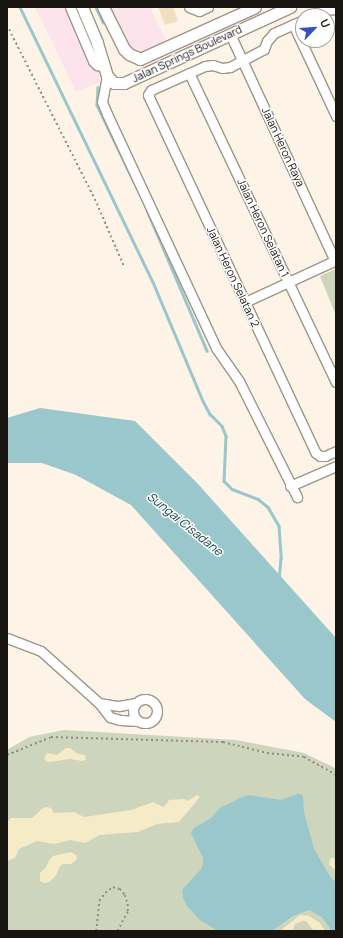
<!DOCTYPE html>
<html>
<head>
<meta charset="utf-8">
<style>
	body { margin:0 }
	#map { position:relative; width:343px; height:938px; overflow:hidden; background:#fdf3e6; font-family:Manrope,sans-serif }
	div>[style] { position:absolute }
	.commercial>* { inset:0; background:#fde3eb }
	.green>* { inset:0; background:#cdd5bd }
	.sand>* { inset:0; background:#f5ebc6 }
	.water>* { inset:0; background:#9ac7cc }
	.stream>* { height:2.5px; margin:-1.25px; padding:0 1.25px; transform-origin:1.25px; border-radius:1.25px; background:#9ac7cc }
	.building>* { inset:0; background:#f2ddbe }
	.path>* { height:1.5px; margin-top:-0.75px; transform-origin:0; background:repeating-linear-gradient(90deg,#938c83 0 2px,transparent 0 5px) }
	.roads { filter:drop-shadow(1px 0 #9e9588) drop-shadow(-1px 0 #9e9588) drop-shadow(0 1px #9e9588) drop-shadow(0 -1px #9e9588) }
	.minor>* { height:9px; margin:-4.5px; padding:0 4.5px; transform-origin:4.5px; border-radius:4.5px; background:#fff }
	.minor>.ring { margin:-4.5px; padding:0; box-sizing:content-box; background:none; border:9px solid #fff; border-radius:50% }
	.major>* { height:11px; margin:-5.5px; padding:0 5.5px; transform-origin:5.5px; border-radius:5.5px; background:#fff }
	span { translate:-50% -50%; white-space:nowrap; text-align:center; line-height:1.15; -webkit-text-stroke:3px #fff; paint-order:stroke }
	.street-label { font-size:11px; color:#181410 }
	.water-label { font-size:12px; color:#123c41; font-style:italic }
	.frame { position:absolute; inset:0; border:8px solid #181410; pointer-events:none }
	.north { position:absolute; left:295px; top:8px; width:40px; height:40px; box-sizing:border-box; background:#fff; border:1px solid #a3a19f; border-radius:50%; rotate:65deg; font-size:11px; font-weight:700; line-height:16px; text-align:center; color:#181410 }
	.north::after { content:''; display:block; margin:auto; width:14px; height:18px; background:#3450c2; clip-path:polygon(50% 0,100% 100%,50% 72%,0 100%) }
</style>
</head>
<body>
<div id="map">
	<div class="commercial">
		<div style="clip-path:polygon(35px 7px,80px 7px,100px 52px,100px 82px,76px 92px)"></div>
		<div style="clip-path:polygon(112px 7px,150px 7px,169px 47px,140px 56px,130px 47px)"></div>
	</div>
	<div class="green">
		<div style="clip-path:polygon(336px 269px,336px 316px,320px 276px)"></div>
		<div style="clip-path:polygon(64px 730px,236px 740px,304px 753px,335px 768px,336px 770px,336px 931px,7px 931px,7px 750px,29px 737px)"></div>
	</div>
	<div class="sand">
		<div style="clip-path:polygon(66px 748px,70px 748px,78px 754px,85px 755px,86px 759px,83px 761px,69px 759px,50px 762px,46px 761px,44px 759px,47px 753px,57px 755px)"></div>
		<div style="clip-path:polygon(197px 795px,200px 797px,179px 822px,157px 824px,138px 832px,100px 835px,85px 843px,70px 840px,54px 844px,37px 841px,19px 849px,15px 858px,7px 861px,7px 822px,11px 818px,32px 818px,43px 808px,47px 807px,51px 808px,54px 813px,74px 812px,84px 817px,131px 810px,153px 802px,164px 807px,169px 800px,184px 799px,188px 801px)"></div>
		<div style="clip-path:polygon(71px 852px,76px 855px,77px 859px,71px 864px,63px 864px,60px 866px,55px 877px,49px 882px,44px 883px,40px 881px,40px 873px,46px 867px,49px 860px,53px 856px)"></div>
		<div style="clip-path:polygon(331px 857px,335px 859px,336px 871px,329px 864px)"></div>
		<div style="clip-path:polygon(300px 915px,309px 916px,319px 922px,325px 931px,314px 931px,306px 921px,303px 921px,295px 924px,293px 931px,280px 931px)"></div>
	</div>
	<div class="water">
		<div style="clip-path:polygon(40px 408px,135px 421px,198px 484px,336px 638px,336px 722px,305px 699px,131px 505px,76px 475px,42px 463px,7px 463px,7px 418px)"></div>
		<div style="clip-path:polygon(297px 794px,300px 794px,303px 796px,304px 812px,314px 849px,331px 878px,336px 882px,336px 931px,332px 931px,322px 917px,309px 910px,293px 916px,272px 931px,218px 931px,200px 920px,187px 906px,183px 898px,182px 890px,201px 869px,203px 864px,203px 858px,191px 833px,194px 828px,211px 818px,220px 808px,240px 798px,249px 795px,281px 800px)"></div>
	</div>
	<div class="stream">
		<div style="left:20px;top:7px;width:305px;rotate:64.2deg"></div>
		<div style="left:153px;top:282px;width:129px;rotate:67.2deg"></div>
		<div style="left:203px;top:401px;width:15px;rotate:62deg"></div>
		<div style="left:210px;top:414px;width:17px;rotate:45deg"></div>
		<div style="left:222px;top:426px;width:11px;rotate:68deg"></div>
		<div style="left:226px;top:436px;width:45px;rotate:92.5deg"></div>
		<div style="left:224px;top:481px;width:11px;rotate:45deg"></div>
		<div style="left:232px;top:489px;width:28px;rotate:21deg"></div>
		<div style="left:258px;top:499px;width:13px;rotate:39deg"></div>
		<div style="left:268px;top:507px;width:22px;rotate:60deg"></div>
		<div style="left:279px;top:526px;width:32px;rotate:86deg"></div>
		<div style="left:281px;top:558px;width:21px;rotate:95deg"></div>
		<div style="left:96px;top:7px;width:17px;rotate:65deg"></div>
		<div style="left:98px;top:87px;width:18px;rotate:93deg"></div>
		<div style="left:97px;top:105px;width:85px;rotate:64.3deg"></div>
		<div style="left:147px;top:210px;width:153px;rotate:66.9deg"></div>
	</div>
	<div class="building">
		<div style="clip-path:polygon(158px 7px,173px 7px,178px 21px,165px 25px)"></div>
	</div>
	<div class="path">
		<div style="left:7px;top:25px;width:195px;rotate:63.2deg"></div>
		<div style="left:95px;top:199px;width:73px;rotate:66.6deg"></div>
		<div style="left:7px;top:755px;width:48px;rotate:-22.2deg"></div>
		<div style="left:51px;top:737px;width:172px;rotate:1.7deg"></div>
		<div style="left:223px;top:742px;width:45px;rotate:14deg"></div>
		<div style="left:267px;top:753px;width:37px;rotate:6deg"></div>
		<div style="left:304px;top:757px;width:37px;rotate:29deg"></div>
		<div style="left:96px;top:931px;width:30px;rotate:-84deg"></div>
		<div style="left:99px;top:901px;width:10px;rotate:-53deg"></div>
		<div style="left:105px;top:893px;width:10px;rotate:-37deg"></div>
		<div style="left:113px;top:887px;width:7px;rotate:16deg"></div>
		<div style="left:120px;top:889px;width:8px;rotate:50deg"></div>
		<div style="left:125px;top:895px;width:9px;rotate:72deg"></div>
		<div style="left:128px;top:904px;width:8px;rotate:90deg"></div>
		<div style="left:128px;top:912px;width:21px;rotate:118deg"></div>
	</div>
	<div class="roads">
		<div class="minor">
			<div style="left:70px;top:7px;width:59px;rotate:66.9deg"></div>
			<div style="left:93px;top:61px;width:6px;rotate:45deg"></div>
			<div style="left:97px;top:65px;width:8px;rotate:14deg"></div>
			<div style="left:189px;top:7px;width:11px;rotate:22deg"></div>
			<div style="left:199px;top:11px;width:10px;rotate:-24deg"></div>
			<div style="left:311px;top:16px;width:14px;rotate:-25deg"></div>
			<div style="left:324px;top:10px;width:12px;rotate:-5deg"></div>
			<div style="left:303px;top:20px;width:32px;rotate:156deg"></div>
			<div style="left:274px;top:33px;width:11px;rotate:131deg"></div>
			<div style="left:267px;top:41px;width:9px;rotate:111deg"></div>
			<div style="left:264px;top:49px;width:38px;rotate:152deg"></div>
			<div style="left:230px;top:67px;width:8px;rotate:173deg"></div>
			<div style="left:222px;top:68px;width:9px;rotate:-162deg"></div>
			<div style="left:213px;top:65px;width:8px;rotate:173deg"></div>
			<div style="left:205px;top:66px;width:59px;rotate:156deg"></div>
			<div style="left:151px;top:90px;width:6px;rotate:121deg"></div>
			<div style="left:148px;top:95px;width:395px;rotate:64.9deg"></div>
			<div style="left:316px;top:453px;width:5px;rotate:37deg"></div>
			<div style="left:320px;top:456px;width:5px"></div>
			<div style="left:325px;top:456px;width:12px;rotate:-24deg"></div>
			<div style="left:293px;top:24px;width:102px;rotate:64.9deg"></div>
			<div style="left:230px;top:34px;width:250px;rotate:65.2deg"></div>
			<div style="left:189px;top:73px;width:342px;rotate:64.6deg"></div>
			<div style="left:107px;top:76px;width:26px;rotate:101deg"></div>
			<div style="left:102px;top:102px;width:13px;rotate:67deg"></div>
			<div style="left:107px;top:114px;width:258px;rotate:65deg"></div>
			<div style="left:216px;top:348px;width:40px;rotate:55.1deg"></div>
			<div style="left:239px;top:381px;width:130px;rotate:63.4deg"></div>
			<div style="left:245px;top:302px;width:100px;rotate:-24.8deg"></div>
			<div style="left:290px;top:486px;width:50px;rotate:-23.5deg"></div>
			<div style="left:7px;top:638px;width:36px;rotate:21deg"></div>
			<div style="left:41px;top:651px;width:78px;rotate:41.9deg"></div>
			<div style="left:99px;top:703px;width:18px;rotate:52deg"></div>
			<div style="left:110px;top:717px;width:10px;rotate:17deg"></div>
			<div style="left:120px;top:720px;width:18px;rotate:3deg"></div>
			<div class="ring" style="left:133px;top:699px;width:15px;height:15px"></div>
			<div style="left:99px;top:703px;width:20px;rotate:9deg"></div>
			<div style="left:119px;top:706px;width:17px;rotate:-10deg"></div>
		</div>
		<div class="major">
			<div style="left:82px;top:7px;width:39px;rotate:67deg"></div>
			<div style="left:97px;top:43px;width:34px;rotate:73deg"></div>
			<div style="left:107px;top:76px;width:10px;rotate:45deg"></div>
			<div style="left:114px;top:83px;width:10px"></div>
			<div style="left:124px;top:83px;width:183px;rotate:-24.6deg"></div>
			<div style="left:103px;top:7px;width:47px;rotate:63.4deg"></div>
			<div style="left:124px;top:49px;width:7px;rotate:45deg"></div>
			<div style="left:129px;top:54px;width:12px;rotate:24deg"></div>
			<div style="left:140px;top:59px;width:126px;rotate:-24.3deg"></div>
		</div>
	</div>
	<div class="street-label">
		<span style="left:187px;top:54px;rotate:-25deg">Jalan Springs Boulevard</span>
		<span style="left:283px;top:147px;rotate:65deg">Jalan Heron Raya</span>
		<span style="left:263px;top:228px;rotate:65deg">Jalan Heron Selatan 1</span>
		<span style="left:233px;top:277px;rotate:65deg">Jalan Heron Selatan 2</span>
	</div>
	<div class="water-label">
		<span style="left:185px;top:524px;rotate:39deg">Sungai Cisadane</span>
	</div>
	<div class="frame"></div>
	<div class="north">U</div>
</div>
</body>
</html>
